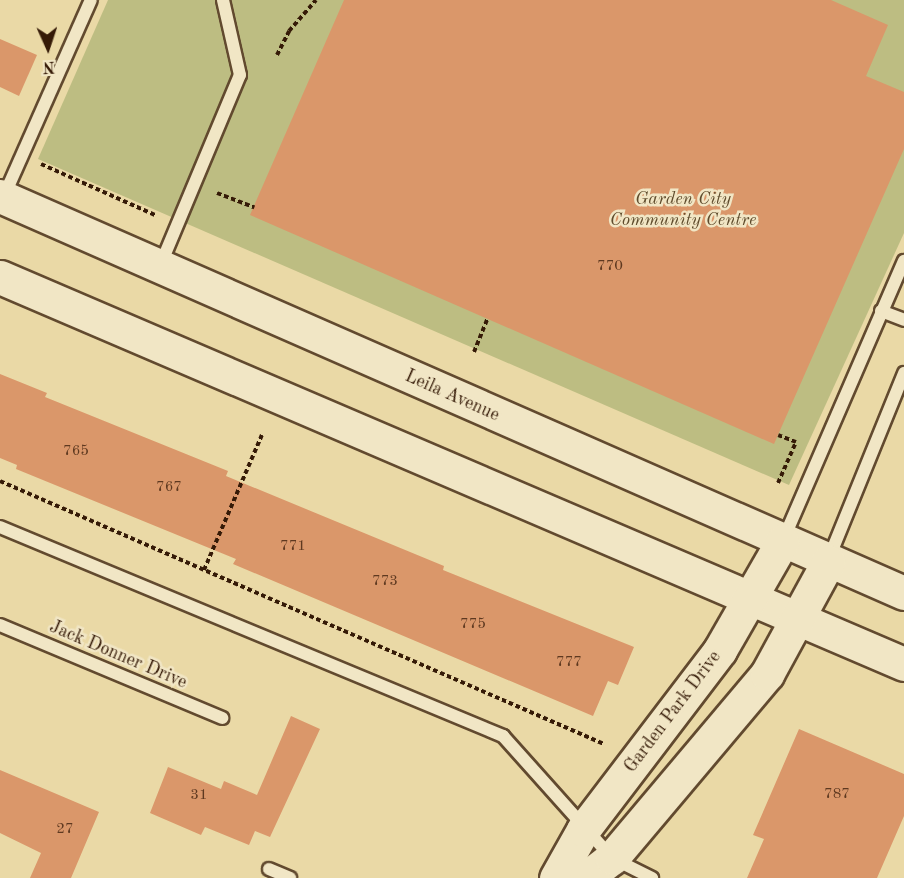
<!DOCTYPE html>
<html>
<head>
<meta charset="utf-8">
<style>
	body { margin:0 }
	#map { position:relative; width:904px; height:878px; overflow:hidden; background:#ead9a6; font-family:"Old Standard TT",serif }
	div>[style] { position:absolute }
	.green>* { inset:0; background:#bdbd82 }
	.building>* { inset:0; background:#da976a }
	.path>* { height:4px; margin-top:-2px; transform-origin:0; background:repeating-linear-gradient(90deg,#351a07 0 4.5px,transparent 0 7.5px) }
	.roads { filter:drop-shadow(2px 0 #624a2f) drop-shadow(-2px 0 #624a2f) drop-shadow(0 2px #624a2f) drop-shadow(0 -2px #624a2f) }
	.lane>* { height:12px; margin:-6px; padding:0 6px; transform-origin:6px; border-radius:6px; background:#f1e6c5 }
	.secondary>* { height:33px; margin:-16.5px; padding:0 16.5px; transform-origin:16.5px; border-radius:16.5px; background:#f1e6c5 }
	span { translate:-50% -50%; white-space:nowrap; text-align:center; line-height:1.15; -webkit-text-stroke:5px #f1e6c5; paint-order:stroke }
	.number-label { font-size:15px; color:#5e3920 }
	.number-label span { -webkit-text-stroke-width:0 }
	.park-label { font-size:18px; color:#5e4b2c; font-style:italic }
	.street-label { font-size:18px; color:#351a07 }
	.north { position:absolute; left:18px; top:18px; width:60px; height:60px; -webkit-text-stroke:4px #f1e6c5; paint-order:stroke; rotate:177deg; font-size:16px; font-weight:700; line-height:24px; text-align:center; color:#351a07 }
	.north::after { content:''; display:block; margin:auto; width:21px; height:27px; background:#351a07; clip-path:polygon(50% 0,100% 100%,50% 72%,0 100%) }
</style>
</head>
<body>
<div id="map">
	<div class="green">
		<div style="clip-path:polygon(108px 0,904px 0,904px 233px,789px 485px,38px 159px)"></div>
	</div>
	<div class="building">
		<div style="clip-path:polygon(344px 0,831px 0,888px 25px,866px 76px,904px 92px,904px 149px,774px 444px,250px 215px)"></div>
		<div style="clip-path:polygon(0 39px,37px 55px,19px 96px,0 87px)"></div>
		<div style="clip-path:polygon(0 374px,47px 393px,45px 397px,228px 471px,226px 476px,444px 566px,443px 570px,634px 647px,618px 685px,608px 681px,593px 716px,233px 564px,236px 559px,16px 469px,17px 465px,0 458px)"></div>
		<div style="clip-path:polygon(291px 716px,320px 729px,270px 837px,255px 831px,249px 845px,205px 827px,201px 835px,150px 813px,168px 767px,221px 789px,224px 781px,257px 795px)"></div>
		<div style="clip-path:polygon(799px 729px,904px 774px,904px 816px,877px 878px,747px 878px,764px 839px,753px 835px)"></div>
		<div style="clip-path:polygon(0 770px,99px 812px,71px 878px,30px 878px,41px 853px,0 833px)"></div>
	</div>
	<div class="path">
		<div style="left:277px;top:55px;width:27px;rotate:-63deg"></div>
		<div style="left:289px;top:31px;width:41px;rotate:-48.9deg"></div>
		<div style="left:41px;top:164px;width:127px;rotate:24.1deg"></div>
		<div style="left:217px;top:193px;width:40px;rotate:21deg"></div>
		<div style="left:474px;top:352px;width:35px;rotate:-68deg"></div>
		<div style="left:0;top:481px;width:659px;rotate:23.53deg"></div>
		<div style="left:778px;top:483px;width:45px;rotate:-66.3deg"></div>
		<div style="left:796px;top:442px;width:19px;rotate:-159deg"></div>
		<div style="left:204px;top:570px;width:147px;rotate:-66.8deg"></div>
	</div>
	<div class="roads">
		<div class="lane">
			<div style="left:4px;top:196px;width:214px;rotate:-66.1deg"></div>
			<div style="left:160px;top:266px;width:207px;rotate:-67.3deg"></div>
			<div style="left:240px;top:75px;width:77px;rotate:-102.8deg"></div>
			<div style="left:881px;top:311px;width:25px;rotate:21deg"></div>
			<div style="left:0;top:527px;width:545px;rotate:22.56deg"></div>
			<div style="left:503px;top:736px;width:164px;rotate:48.2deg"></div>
			<div style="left:612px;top:858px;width:45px;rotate:26.6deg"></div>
			<div style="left:784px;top:538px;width:302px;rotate:-66.6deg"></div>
			<div style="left:829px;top:558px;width:200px;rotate:-67.9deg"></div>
			<div style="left:0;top:625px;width:241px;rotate:22.7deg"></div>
			<div style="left:269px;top:869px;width:23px;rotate:23deg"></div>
		</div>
		<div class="secondary">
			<div style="left:0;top:196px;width:987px;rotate:23.71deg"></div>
			<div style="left:0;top:277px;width:983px;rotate:23.18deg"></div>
			<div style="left:556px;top:878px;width:55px;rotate:-60.6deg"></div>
			<div style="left:583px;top:830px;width:226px;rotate:-52.7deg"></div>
			<div style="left:720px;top:650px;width:125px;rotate:-60.1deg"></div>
			<div style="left:586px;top:878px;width:33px;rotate:-38deg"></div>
			<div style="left:612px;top:858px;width:241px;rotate:-49.9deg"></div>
			<div style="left:767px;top:674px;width:128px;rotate:-61.4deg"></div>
		</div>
	</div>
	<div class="number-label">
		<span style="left:610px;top:267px">770</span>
		<span style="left:76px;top:452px">765</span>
		<span style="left:169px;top:488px">767</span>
		<span style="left:293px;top:547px">771</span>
		<span style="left:385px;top:582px">773</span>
		<span style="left:473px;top:625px">775</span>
		<span style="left:569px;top:663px">777</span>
		<span style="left:837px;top:795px">787</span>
		<span style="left:199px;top:796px">31</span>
		<span style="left:65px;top:830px">27</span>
	</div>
	<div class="park-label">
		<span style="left:683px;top:210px">Garden City<br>Community Centre</span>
	</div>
	<div class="street-label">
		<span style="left:452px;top:396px;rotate:24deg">Leila Avenue</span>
		<span style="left:118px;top:655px;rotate:23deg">Jack Donner Drive</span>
		<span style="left:673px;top:712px;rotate:-53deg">Garden Park Drive</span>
	</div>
	<div class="north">N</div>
</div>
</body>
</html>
